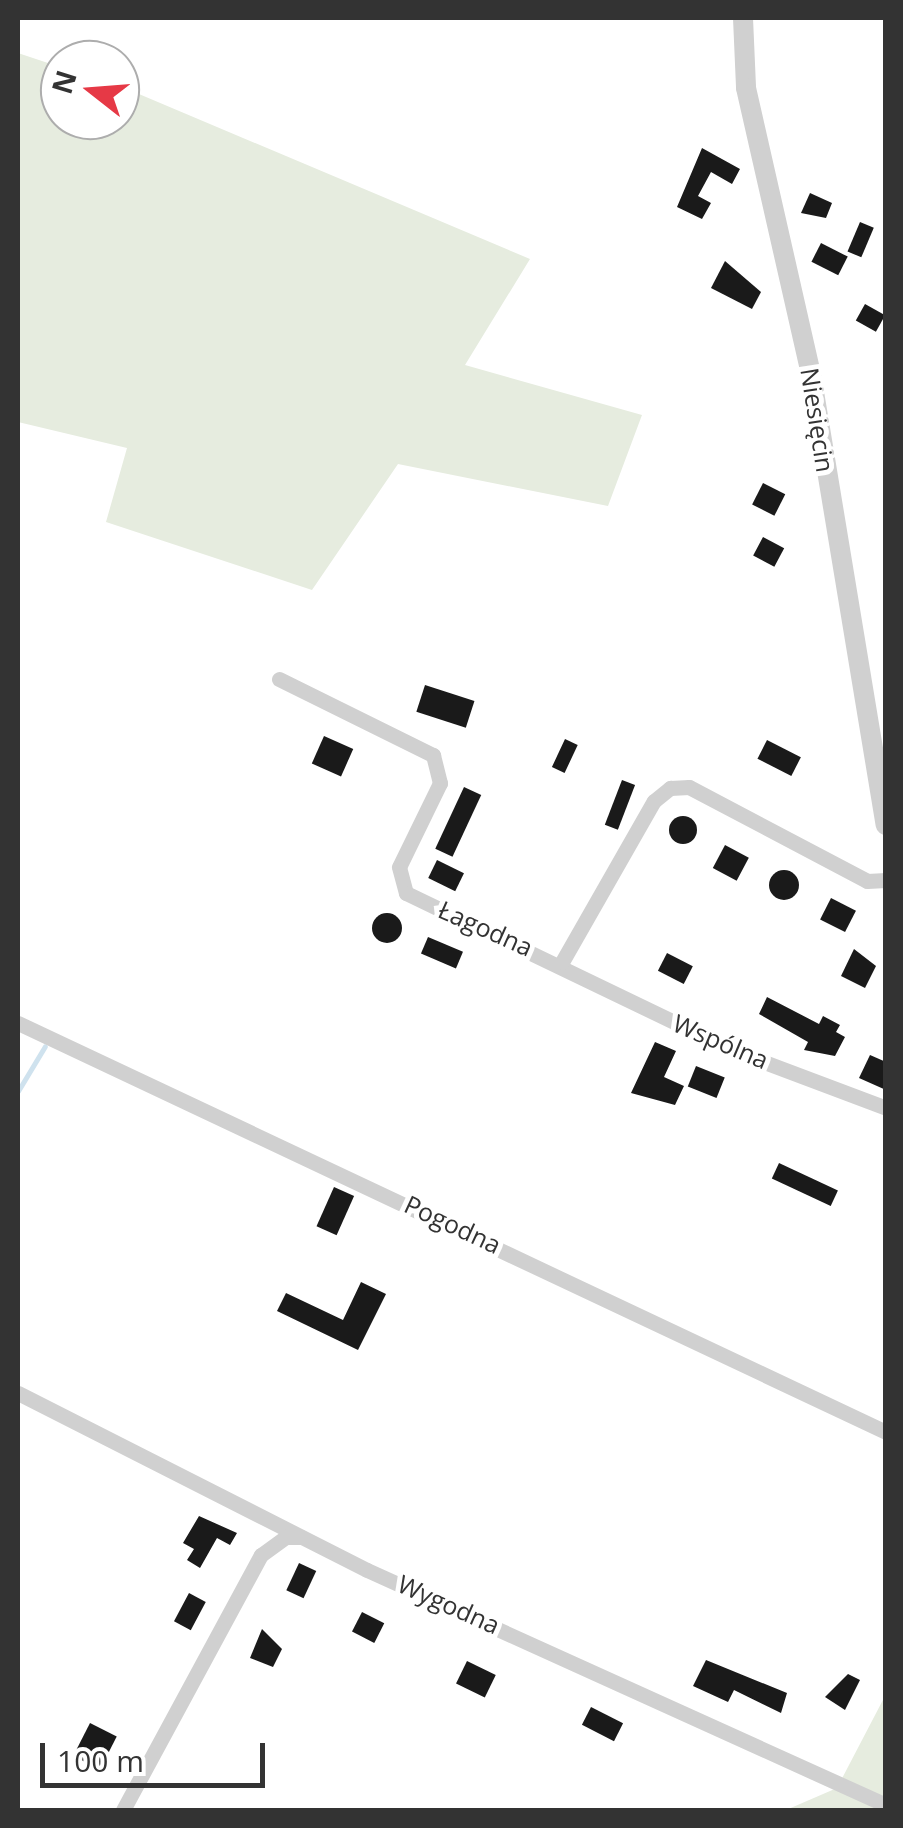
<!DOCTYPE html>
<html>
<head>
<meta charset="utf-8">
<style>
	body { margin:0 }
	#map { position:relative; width:903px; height:1828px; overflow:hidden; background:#fff; font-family:"Open Sans",sans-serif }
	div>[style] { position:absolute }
	.green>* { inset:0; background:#e6ecdf }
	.stream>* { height:5px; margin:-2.5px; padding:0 2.5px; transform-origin:2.5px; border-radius:2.5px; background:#cfe2ee }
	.building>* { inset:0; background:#1a1a1a; transform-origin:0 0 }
	.round { border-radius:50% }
	.minor>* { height:15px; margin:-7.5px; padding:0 7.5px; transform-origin:7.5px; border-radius:7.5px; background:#d0d0d0 }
	.tertiary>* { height:20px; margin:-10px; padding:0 10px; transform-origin:10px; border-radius:10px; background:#d0d0d0 }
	span { translate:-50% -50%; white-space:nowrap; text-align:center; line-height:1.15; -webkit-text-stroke:10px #fff; paint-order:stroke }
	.street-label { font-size:25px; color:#333 }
	.frame { position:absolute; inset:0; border:20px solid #333; pointer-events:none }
	.north { position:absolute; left:40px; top:40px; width:100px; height:100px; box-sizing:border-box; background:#fff; border:2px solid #adadad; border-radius:50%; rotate:287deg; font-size:28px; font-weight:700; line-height:40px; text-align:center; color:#333 }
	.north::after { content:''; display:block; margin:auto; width:35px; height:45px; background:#e63946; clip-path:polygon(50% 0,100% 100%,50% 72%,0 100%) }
	.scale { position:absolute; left:40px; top:1743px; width:225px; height:45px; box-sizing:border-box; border:5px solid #333; border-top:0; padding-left:12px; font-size:30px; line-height:35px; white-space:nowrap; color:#333; -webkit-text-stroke:8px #fff; paint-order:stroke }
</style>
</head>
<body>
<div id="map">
	<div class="green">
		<div style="clip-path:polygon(18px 53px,60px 67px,60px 120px,120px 120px,120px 86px,530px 259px,465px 365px,642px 415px,608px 506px,398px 464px,312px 590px,106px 522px,127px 448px,18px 422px)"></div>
		<div style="clip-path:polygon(885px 1696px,885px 1810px,786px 1810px,837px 1788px)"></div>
	</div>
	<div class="stream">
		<div style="left:18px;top:1091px;width:52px;rotate:-59deg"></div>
	</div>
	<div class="building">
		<div style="clip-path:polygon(702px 148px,740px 169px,732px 184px,711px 172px,698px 196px,711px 203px,702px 219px,677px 207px)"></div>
		<div style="clip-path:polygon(810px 193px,832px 203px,826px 218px,801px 213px)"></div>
		<div style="left:860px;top:222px;width:15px;height:32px;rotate:23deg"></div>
		<div style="left:821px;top:243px;width:30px;height:21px;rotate:27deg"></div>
		<div style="clip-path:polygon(725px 261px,761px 292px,752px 309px,711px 288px)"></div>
		<div style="left:865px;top:304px;width:23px;height:19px;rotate:29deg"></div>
		<div style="left:763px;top:483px;width:25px;height:24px;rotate:27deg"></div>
		<div style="left:763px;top:537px;width:24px;height:21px;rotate:28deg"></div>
		<div style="left:425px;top:685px;width:52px;height:28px;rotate:18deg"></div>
		<div style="left:324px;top:736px;width:32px;height:30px;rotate:24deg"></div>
		<div style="left:565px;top:739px;width:14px;height:31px;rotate:25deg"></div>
		<div style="left:767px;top:740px;width:38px;height:21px;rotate:27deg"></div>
		<div style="left:622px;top:780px;width:14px;height:48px;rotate:21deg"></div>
		<div style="left:464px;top:787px;width:19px;height:68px;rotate:25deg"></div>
		<div class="round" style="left:669px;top:816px;width:28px;height:28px"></div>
		<div style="left:725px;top:845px;width:27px;height:26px;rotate:28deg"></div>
		<div style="left:437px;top:860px;width:30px;height:20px;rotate:26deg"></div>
		<div class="round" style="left:769px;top:870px;width:30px;height:30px"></div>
		<div style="left:831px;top:898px;width:28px;height:24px;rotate:27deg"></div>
		<div class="round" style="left:372px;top:913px;width:30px;height:30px"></div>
		<div style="left:428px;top:937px;width:38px;height:18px;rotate:23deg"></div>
		<div style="clip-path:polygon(854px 949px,876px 966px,865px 988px,841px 976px)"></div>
		<div style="left:667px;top:953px;width:29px;height:20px;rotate:27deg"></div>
		<div style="clip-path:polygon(767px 997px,819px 1024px,823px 1016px,840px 1025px,836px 1032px,845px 1037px,835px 1056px,804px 1050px,808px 1042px,759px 1014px)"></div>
		<div style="clip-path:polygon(655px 1042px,676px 1051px,664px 1077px,684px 1086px,675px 1105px,631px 1093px)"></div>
		<div style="clip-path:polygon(870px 1055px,886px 1062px,886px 1090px,859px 1078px)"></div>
		<div style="left:696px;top:1066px;width:31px;height:22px;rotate:22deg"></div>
		<div style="left:779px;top:1163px;width:65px;height:17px;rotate:25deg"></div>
		<div style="left:334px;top:1187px;width:22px;height:43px;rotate:24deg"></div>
		<div style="clip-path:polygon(361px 1282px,386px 1294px,358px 1350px,277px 1311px,286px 1293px,343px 1320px)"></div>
		<div style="clip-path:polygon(199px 1516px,237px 1533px,230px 1545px,217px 1538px,200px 1568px,187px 1560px,194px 1549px,183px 1543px)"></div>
		<div style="left:299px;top:1563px;width:19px;height:30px;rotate:25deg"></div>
		<div style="left:189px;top:1593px;width:19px;height:32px;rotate:28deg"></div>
		<div style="left:362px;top:1612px;width:25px;height:22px;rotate:27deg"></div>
		<div style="clip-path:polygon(262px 1629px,282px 1649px,273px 1667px,250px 1658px)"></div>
		<div style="clip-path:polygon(706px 1660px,787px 1693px,781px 1713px,734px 1690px,728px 1702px,693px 1686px)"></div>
		<div style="left:467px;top:1661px;width:32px;height:25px;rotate:26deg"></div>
		<div style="clip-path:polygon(848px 1674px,860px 1680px,845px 1710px,825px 1697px)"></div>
		<div style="left:591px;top:1707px;width:36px;height:20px;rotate:27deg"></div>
		<div style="left:90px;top:1723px;width:30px;height:37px;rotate:27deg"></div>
	</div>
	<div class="minor">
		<div style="left:279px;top:679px;width:172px;rotate:26.3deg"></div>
		<div style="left:433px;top:755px;width:29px;rotate:76deg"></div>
		<div style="left:440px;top:783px;width:93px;rotate:116deg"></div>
		<div style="left:399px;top:867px;width:27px;rotate:75deg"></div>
		<div style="left:406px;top:893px;width:362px;rotate:25.7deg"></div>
		<div style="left:732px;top:1050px;width:165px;rotate:20.6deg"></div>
		<div style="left:562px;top:962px;width:185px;rotate:-60.3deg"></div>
		<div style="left:654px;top:801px;width:21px;rotate:-39deg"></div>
		<div style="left:670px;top:788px;width:19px;rotate:-3deg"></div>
		<div style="left:689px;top:787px;width:201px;rotate:27.8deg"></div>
		<div style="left:867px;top:881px;width:19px;rotate:-3deg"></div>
		<div style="left:18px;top:1023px;width:960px;rotate:25.23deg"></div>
		<div style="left:18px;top:1393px;width:391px;rotate:26.9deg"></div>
		<div style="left:367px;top:1570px;width:570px;rotate:24.36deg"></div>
		<div style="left:123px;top:1810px;width:290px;rotate:-61.6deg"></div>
		<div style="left:261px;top:1555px;width:31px;rotate:-36deg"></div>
		<div style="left:286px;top:1537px;width:15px"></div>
	</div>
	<div class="tertiary">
		<div style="left:743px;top:18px;width:70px;rotate:87.5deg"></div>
		<div style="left:746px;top:88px;width:293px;rotate:77.2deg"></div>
		<div style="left:811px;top:374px;width:457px;rotate:80.6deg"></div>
	</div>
	<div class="street-label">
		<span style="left:818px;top:420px;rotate:81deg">Niesięcin</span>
		<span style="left:486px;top:928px;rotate:24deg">Łagodna</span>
		<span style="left:721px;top:1041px;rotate:23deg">Wspólna</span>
		<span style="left:453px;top:1224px;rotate:25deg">Pogodna</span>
		<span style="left:449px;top:1604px;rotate:24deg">Wygodna</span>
	</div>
	<div class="frame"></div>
	<div class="north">N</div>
	<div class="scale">100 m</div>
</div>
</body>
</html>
